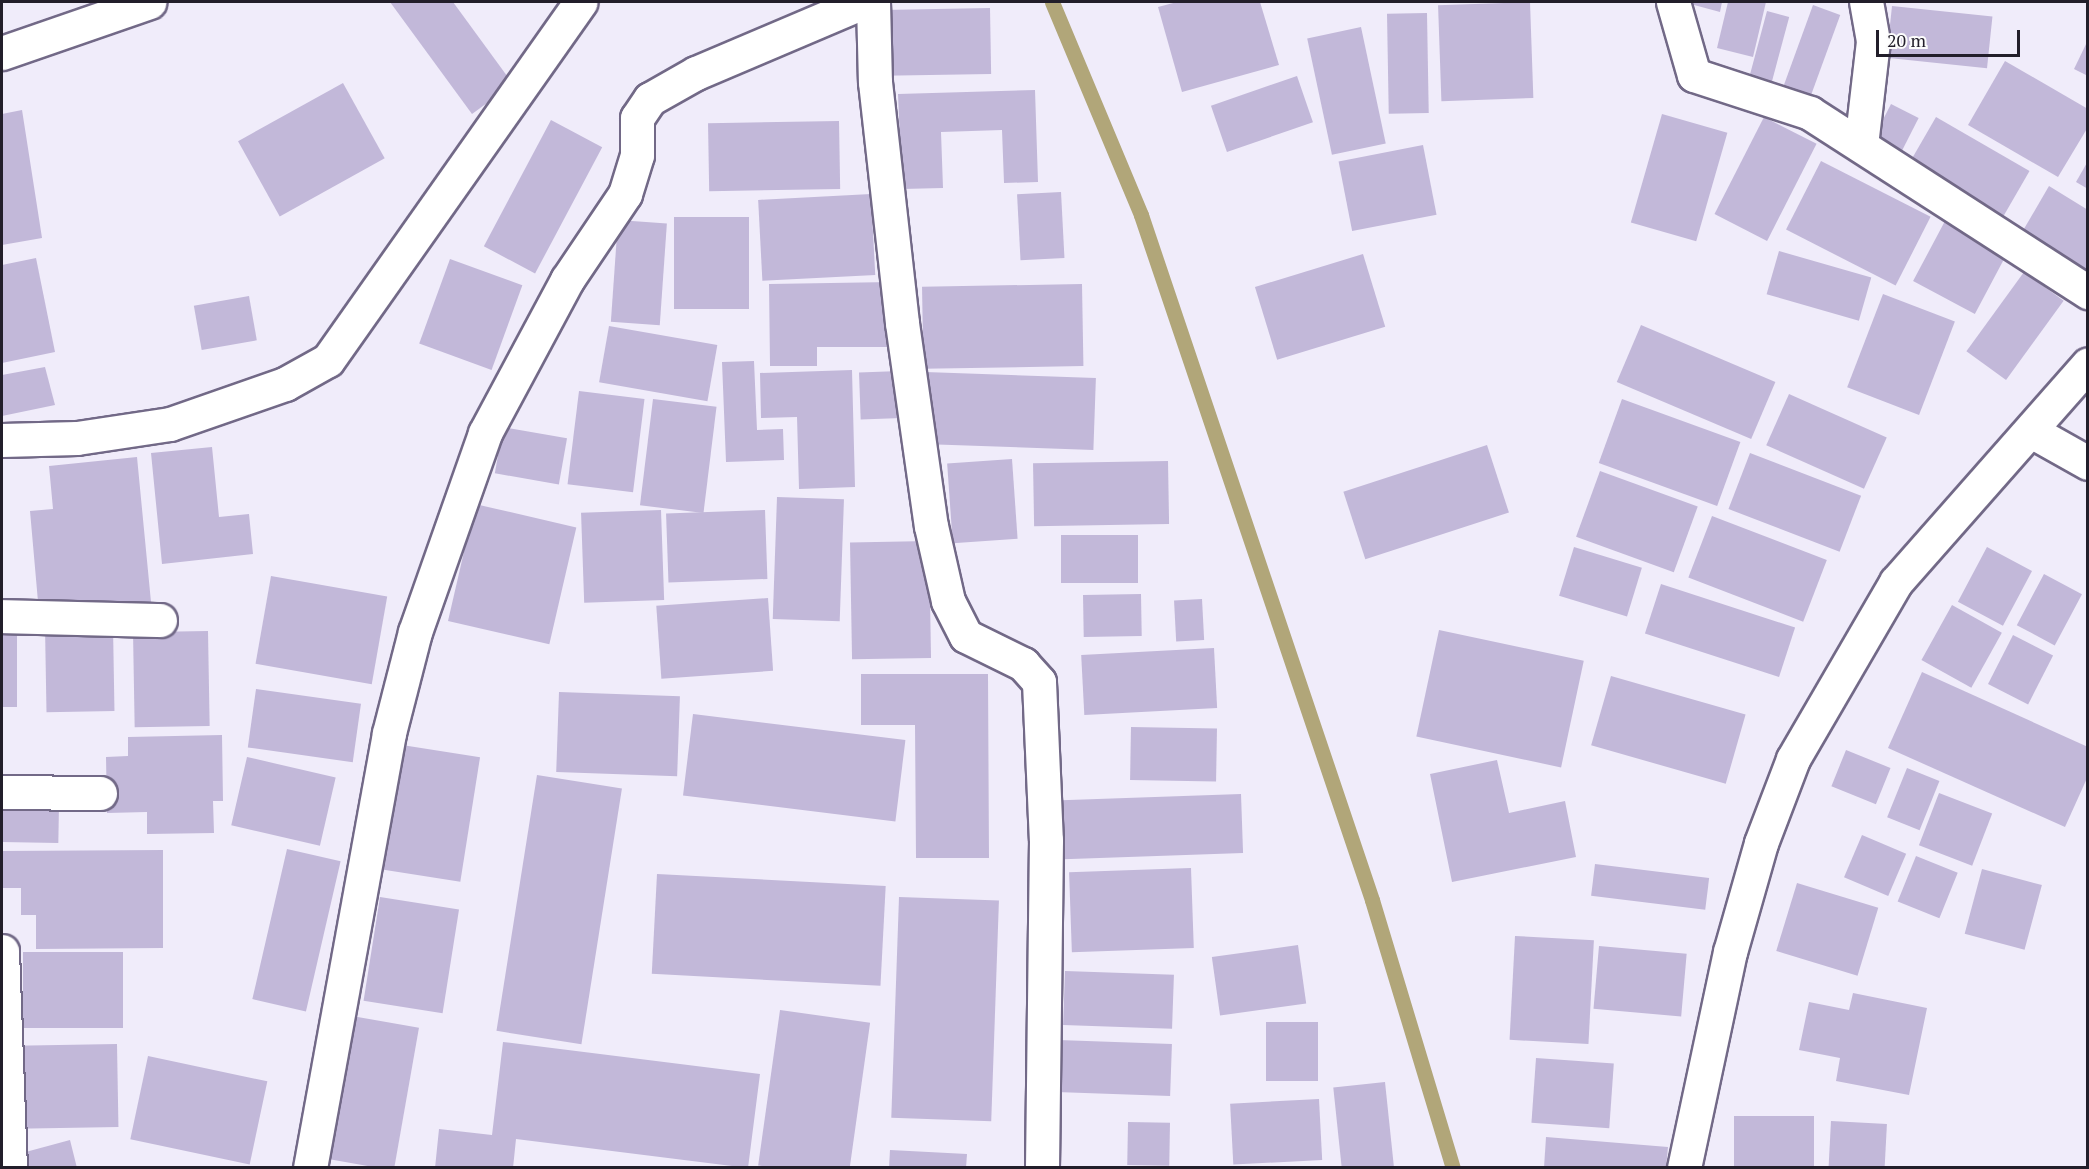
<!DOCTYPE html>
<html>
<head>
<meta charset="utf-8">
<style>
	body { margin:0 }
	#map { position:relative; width:2089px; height:1169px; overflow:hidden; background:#f0ecfa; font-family:"PT Serif",serif }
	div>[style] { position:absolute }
	.stream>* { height:15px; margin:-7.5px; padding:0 7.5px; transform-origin:7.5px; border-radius:7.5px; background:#b1a679 }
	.building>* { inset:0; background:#c2b8d9; transform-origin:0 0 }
	.roads { filter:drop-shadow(2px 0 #726987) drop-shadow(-2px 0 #726987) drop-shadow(0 2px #726987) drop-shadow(0 -2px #726987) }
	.minor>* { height:33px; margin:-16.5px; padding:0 16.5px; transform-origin:16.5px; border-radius:16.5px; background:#fff }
	.tertiary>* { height:33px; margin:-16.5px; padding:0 16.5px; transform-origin:16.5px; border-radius:16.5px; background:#fff }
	span { translate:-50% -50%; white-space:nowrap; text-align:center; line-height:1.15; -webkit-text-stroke:6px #fcfcfc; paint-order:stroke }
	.frame { position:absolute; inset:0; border:3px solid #221e2a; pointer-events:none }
	.scale { position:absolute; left:1876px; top:30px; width:144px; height:27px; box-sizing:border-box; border:3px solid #221e2a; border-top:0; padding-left:8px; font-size:18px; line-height:21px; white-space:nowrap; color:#221e2a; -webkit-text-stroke:4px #fcfcfc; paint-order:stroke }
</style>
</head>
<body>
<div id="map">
	<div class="stream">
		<div style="left:1052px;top:2px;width:231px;rotate:67.3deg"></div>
		<div style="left:1141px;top:215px;width:723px;rotate:71.36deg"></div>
		<div style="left:1372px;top:900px;width:280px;rotate:73.2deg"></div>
	</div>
	<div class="building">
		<div style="clip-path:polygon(390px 2px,453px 2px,513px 84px,472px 114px)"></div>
		<div style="clip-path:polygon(1177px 2px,1260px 2px,1279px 65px,1182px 92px,1158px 7px)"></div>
		<div style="left:1530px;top:2px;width:96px;height:92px;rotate:88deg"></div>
		<div style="clip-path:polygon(1683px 2px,1722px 2px,1720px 12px)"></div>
		<div style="clip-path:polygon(1728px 2px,1766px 2px,1753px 57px,1717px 48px)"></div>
		<div style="left:1813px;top:5px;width:29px;height:93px;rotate:20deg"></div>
		<div style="left:1892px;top:6px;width:101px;height:52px;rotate:6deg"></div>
		<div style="left:990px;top:8px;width:66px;height:108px;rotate:89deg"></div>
		<div style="left:1767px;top:11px;width:23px;height:74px;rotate:15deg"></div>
		<div style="left:1427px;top:13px;width:100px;height:40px;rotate:89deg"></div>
		<div style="left:1361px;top:27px;width:119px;height:55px;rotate:78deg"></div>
		<div style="clip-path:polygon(2088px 40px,2088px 76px,2074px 69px)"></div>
		<div style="clip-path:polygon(2005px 61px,2088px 109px,2088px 127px,2058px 177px,1968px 125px)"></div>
		<div style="left:1297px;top:76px;width:49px;height:91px;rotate:71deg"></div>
		<div style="left:343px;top:83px;width:86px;height:120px;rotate:61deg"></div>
		<div style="clip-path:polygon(1035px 90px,1038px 182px,1004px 183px,1002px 130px,941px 132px,943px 188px,902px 189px,898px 94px)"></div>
		<div style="left:1891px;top:104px;width:31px;height:42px;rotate:27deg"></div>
		<div style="clip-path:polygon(22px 110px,42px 238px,2px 245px,2px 114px)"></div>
		<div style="left:1662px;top:114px;width:68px;height:113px;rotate:16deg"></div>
		<div style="left:1764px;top:117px;width:59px;height:109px;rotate:27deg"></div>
		<div style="left:1936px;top:117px;width:108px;height:52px;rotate:30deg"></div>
		<div style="left:551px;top:120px;width:58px;height:143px;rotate:28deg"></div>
		<div style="left:839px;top:121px;width:68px;height:131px;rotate:89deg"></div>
		<div style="left:1423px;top:145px;width:71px;height:86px;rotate:79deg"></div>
		<div style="left:1821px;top:161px;width:123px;height:77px;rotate:27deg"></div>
		<div style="clip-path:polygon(2088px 161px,2088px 189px,2076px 182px)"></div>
		<div style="clip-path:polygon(2049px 186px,2088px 210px,2088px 273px,2021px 234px)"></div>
		<div style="left:1061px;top:192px;width:66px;height:44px;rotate:87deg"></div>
		<div style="left:871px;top:194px;width:81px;height:113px;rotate:87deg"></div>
		<div style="left:674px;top:217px;width:75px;height:92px"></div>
		<div style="left:618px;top:220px;width:49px;height:102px;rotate:4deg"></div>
		<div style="left:1945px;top:221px;width:70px;height:68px;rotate:28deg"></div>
		<div style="left:1779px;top:251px;width:96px;height:45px;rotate:16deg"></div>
		<div style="left:1363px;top:254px;width:76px;height:113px;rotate:73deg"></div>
		<div style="clip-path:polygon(36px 258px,55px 352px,2px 363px,2px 265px)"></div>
		<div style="left:450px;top:259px;width:77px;height:90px;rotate:20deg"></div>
		<div style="left:2024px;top:272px;width:49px;height:98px;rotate:36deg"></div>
		<div style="clip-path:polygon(892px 282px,893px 347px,817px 347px,817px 366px,770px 366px,769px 284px)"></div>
		<div style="left:1082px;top:284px;width:82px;height:160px;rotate:89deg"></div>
		<div style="left:1883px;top:294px;width:77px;height:100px;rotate:21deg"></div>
		<div style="left:249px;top:296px;width:45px;height:56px;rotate:80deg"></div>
		<div style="left:1641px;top:325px;width:146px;height:62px;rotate:23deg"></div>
		<div style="left:609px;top:326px;width:110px;height:57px;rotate:10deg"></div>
		<div style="clip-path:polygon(754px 361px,757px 430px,783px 429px,784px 460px,726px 462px,722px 362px)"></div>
		<div style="clip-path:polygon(45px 367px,55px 405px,2px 416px,2px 375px)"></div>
		<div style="clip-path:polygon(852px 370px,855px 487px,799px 489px,797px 417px,761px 418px,760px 373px)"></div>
		<div style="left:900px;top:371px;width:47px;height:41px;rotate:88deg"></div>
		<div style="left:925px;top:372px;width:171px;height:72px;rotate:2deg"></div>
		<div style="left:579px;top:391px;width:66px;height:94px;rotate:7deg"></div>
		<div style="left:1789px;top:394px;width:107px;height:56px;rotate:24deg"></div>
		<div style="left:653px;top:399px;width:64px;height:107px;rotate:7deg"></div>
		<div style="left:1622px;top:399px;width:126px;height:68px;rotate:20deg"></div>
		<div style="left:503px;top:427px;width:65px;height:47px;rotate:10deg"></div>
		<div style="left:1487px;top:445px;width:71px;height:151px;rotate:72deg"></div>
		<div style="clip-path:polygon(212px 447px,219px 517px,249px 514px,253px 554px,162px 564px,151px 453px)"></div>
		<div style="left:1750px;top:453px;width:119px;height:60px;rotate:21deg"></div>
		<div style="clip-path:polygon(137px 457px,151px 602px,39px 613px,30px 511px,53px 509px,49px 466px)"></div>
		<div style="left:1012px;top:459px;width:80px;height:65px;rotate:86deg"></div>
		<div style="left:1168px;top:461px;width:63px;height:135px;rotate:89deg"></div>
		<div style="left:1600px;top:471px;width:104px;height:70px;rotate:20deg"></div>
		<div style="left:777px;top:497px;width:67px;height:122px;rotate:2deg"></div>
		<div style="left:475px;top:504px;width:104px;height:120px;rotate:13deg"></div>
		<div style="left:661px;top:510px;width:90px;height:80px;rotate:88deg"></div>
		<div style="left:765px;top:510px;width:69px;height:99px;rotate:88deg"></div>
		<div style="left:1712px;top:516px;width:123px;height:66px;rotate:21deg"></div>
		<div style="left:1061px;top:535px;width:77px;height:48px"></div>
		<div style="left:929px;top:541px;width:117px;height:79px;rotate:89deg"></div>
		<div style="left:1574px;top:547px;width:71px;height:51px;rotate:17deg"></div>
		<div style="left:1987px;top:547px;width:51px;height:62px;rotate:28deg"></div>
		<div style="left:2044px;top:574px;width:43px;height:58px;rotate:28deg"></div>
		<div style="left:271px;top:576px;width:118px;height:89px;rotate:10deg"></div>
		<div style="left:1661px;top:584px;width:141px;height:52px;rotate:18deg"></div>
		<div style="left:1141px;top:594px;width:42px;height:58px;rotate:89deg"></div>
		<div style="left:768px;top:598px;width:73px;height:112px;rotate:86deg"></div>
		<div style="left:1202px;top:599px;width:41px;height:28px;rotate:87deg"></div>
		<div style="left:1952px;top:605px;width:57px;height:63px;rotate:29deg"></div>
		<div style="left:113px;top:626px;width:85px;height:68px;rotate:89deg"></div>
		<div style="left:2px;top:629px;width:15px;height:78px"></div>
		<div style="left:1439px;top:630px;width:148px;height:109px;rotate:12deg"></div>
		<div style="left:208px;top:631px;width:95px;height:75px;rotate:89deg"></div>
		<div style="left:2013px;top:635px;width:45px;height:55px;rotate:27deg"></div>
		<div style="left:1214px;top:648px;width:60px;height:133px;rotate:87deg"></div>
		<div style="clip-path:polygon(1922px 672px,2088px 747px,2088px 776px,2065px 827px,1888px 748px)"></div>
		<div style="clip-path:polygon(861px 674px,988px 674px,989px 858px,916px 858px,915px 725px,861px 725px)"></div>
		<div style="left:1611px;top:676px;width:140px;height:72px;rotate:16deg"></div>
		<div style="left:256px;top:689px;width:106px;height:59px;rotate:8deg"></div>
		<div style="left:559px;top:692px;width:121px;height:80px;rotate:2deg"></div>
		<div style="left:693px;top:714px;width:214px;height:82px;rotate:7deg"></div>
		<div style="left:1131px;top:727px;width:86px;height:53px;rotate:1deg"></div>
		<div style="clip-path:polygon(222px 735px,223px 801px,213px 801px,214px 833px,147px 834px,147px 812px,107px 813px,106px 757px,128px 756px,128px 737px)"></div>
		<div style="left:402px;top:745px;width:79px;height:126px;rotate:9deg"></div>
		<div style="left:1846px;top:750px;width:48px;height:39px;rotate:22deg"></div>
		<div style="left:247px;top:757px;width:91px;height:70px;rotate:13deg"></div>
		<div style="clip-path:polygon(1497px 760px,1509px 813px,1565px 801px,1576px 857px,1452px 882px,1430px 774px)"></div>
		<div style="left:1907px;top:768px;width:35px;height:53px;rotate:22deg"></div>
		<div style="left:537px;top:775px;width:86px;height:259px;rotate:9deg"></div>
		<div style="left:1939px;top:793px;width:57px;height:56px;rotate:21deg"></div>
		<div style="left:1241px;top:794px;width:59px;height:194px;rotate:88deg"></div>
		<div style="left:2px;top:804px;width:57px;height:38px;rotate:1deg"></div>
		<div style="left:1862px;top:835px;width:48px;height:46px;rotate:23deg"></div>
		<div style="left:287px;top:849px;width:55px;height:154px;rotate:13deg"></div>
		<div style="clip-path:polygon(163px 850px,163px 948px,36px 949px,36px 915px,21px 915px,21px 888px,2px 888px,2px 851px)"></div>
		<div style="left:1916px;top:856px;width:45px;height:49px;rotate:22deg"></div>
		<div style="left:1595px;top:864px;width:115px;height:32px;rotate:7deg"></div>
		<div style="left:1191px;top:868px;width:80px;height:122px;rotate:88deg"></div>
		<div style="left:1982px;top:869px;width:62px;height:67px;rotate:15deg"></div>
		<div style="left:657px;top:874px;width:229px;height:100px;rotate:3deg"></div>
		<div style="left:1797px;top:883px;width:85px;height:71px;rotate:17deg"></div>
		<div style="left:380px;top:897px;width:80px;height:105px;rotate:9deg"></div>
		<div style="left:899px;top:897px;width:100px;height:221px;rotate:2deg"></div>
		<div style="left:1515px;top:936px;width:79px;height:104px;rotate:3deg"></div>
		<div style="left:1298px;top:945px;width:59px;height:87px;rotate:82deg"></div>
		<div style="left:1599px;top:946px;width:88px;height:63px;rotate:5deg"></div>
		<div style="left:23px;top:952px;width:100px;height:76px"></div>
		<div style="left:1065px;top:971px;width:109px;height:54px;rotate:2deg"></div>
		<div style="clip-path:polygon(1853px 993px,1927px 1008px,1909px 1095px,1836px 1081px,1840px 1058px,1799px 1050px,1809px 1002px,1849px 1010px)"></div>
		<div style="left:780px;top:1010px;width:91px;height:157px;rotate:8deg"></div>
		<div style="left:352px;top:1016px;width:68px;height:145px;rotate:10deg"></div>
		<div style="left:1266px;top:1022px;width:52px;height:59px"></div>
		<div style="left:1058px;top:1040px;width:114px;height:52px;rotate:2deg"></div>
		<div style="clip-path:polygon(503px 1042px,760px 1074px,748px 1168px,516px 1139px,513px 1168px,435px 1168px,439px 1129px,492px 1135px)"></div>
		<div style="left:117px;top:1044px;width:83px;height:102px;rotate:89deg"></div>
		<div style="left:148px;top:1056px;width:122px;height:85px;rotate:12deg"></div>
		<div style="left:1536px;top:1058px;width:78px;height:65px;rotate:4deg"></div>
		<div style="left:1385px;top:1082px;width:85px;height:52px;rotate:84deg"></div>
		<div style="left:1319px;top:1099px;width:61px;height:89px;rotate:87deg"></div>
		<div style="left:1734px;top:1116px;width:80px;height:52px"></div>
		<div style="left:1831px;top:1121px;width:56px;height:47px;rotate:3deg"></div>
		<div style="left:1128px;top:1122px;width:42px;height:43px;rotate:1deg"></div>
		<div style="clip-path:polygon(1546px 1137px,1668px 1147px,1666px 1168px,1544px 1168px)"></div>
		<div style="clip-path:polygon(70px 1140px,77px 1168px,26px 1168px,22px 1153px)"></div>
		<div style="clip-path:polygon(890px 1150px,967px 1154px,966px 1168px,889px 1168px)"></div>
	</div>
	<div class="roads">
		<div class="minor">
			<div style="left:873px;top:2px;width:80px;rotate:88.6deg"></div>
			<div style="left:875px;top:82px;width:243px;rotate:83.6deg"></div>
			<div style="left:902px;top:323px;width:205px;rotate:81.9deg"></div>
			<div style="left:931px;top:526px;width:77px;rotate:77.2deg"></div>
			<div style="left:948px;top:601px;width:39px;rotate:63deg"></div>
			<div style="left:966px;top:636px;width:64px;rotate:26.2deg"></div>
			<div style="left:1023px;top:664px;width:24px;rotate:48deg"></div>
			<div style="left:1039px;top:682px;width:158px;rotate:87.5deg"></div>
			<div style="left:1046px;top:840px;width:328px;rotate:90.7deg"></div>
			<div style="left:1673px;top:2px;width:76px;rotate:74deg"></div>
			<div style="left:1694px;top:75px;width:122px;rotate:18.1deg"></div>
			<div style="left:1810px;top:113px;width:331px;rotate:32.8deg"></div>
			<div style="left:2px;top:53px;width:156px;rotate:-19.1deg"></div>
			<div style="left:1861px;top:145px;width:105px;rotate:-83.4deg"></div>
			<div style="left:1873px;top:41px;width:40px;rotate:-100deg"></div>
			<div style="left:2031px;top:431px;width:65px;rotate:29.3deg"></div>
			<div style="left:2px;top:440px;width:75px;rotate:-1.5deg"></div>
			<div style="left:77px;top:438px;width:94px;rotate:-8.6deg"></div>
			<div style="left:170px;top:424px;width:122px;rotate:-19.2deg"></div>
			<div style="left:285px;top:384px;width:49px;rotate:-29.2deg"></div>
			<div style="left:328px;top:360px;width:438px;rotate:-54.8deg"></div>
			<div style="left:2px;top:616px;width:158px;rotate:1.5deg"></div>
			<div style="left:2px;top:792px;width:98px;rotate:0.6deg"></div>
			<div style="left:2px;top:951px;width:217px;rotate:87.9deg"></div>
			<div style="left:310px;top:1168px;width:442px;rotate:-79.7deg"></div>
			<div style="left:389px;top:733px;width:104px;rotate:-75.6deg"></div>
			<div style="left:415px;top:632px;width:211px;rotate:-70.6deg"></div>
			<div style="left:485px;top:433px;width:174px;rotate:-61.8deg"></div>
			<div style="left:567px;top:280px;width:104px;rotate:-56deg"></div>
			<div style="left:625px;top:194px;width:41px;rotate:-72.9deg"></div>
			<div style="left:637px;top:155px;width:37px;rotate:-90deg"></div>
			<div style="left:637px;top:118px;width:23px;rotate:-56deg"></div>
			<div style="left:650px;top:99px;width:53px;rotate:-29.5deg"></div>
			<div style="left:696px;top:73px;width:181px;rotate:-23deg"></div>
		</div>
		<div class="tertiary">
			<div style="left:1684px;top:1168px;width:221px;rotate:-78deg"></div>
			<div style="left:1730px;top:952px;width:113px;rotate:-74.1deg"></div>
			<div style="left:1761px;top:843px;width:90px;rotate:-69.1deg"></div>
			<div style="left:1793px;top:759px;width:205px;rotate:-59.8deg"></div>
			<div style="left:1896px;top:582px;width:290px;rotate:-48.6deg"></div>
		</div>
	</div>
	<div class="frame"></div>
	<div class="scale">20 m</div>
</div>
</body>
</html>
